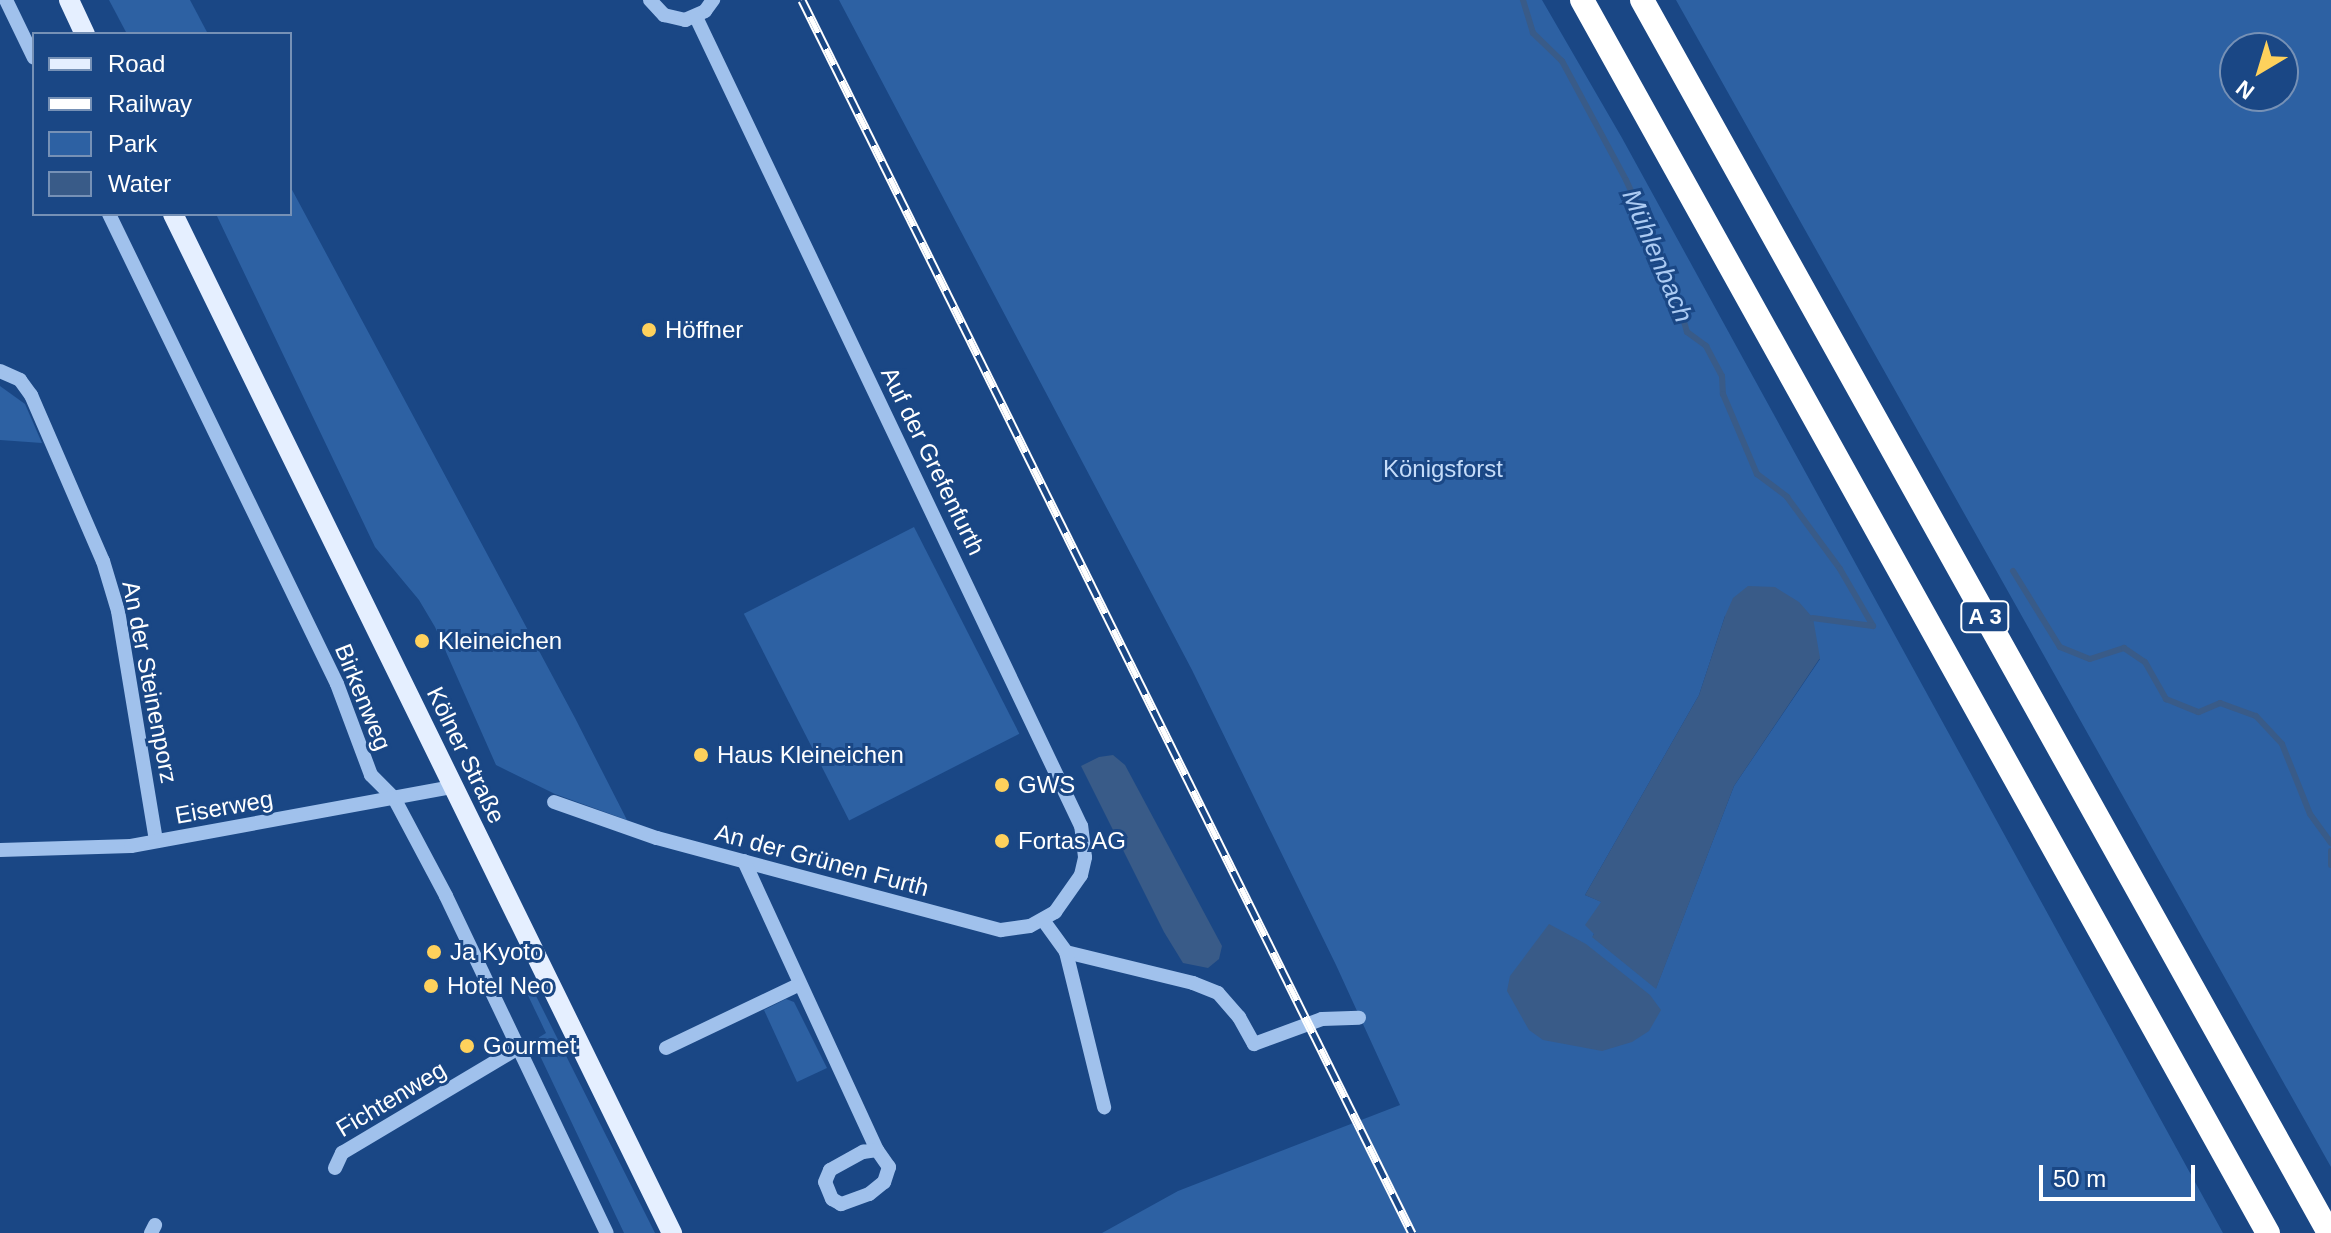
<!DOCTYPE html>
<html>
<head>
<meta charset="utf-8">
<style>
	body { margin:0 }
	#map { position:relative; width:2331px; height:1233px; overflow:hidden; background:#1a4785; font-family:Arial,sans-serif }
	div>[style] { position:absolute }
	.green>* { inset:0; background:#2d61a3; transform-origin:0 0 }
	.water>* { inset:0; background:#395b88 }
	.stream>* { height:6px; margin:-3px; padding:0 3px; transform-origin:3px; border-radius:3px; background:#395b88 }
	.minor>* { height:14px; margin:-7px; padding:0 7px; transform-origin:7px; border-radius:7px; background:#a0c1ec }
	.major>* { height:20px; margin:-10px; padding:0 10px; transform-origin:10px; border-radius:10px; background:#e5efff }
	.highway>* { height:24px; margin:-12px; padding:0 12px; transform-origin:12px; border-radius:12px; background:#fff }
	.rail>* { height:9px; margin-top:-4.5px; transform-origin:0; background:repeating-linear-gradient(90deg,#1a4785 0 18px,#fff 0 36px); box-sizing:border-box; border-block:2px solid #fff }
	.dots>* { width:22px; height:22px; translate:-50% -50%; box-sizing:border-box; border:4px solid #1a4785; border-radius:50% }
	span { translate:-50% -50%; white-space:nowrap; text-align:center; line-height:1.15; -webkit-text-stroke:6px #1a4785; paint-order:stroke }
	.shield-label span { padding:2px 6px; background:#1a4785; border:2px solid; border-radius:6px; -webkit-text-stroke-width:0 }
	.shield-label { font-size:22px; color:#fff; font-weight:700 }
	.poi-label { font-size:24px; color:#fff }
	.left { translate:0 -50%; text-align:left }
	.street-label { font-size:24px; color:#fff }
	.park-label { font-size:24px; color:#c5dcf9 }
	.water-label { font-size:26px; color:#accbf3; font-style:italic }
	.legend { position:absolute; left:32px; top:32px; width:260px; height:184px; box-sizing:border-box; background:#1a4785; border:2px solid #7691b6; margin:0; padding:10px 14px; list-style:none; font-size:24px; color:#fff }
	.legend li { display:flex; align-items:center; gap:16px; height:40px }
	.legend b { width:40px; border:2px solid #7691b6 }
	.north { position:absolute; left:2219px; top:32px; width:80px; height:80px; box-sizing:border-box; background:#1a4785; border:2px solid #7691b6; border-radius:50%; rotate:218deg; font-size:22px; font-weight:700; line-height:32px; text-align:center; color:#fff }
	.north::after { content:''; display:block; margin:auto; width:28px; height:36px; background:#fed15c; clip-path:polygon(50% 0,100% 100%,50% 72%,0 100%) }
	.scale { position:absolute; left:2039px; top:1165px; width:156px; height:36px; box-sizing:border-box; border:4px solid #fff; border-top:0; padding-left:10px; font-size:24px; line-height:28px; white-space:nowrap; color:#fff; -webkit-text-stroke:6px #1a4785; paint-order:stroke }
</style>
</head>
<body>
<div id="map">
	<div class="green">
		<div style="clip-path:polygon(109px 0,190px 0,208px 34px,127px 34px)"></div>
		<div style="clip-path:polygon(evenodd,839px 0,1542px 0,1622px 138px,2223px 1233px,1102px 1233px,1178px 1191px,1400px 1105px,1336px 965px,1192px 670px,839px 0,1725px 616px,1820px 659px,1734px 786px,1656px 988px,1593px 937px,1602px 902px,1585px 895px,1699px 695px,1725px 616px)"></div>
		<div style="clip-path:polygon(evenodd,1676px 0,2331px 0,2331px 1167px,1676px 0,2235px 48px,2283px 48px,2283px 96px,2235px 96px,2235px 48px)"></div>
		<div style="clip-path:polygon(290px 186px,575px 718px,627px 820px,555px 794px,496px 765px,435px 627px,419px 600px,375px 547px,216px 214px,290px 214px)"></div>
		<div style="clip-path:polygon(0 386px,25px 404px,42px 443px,0 440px)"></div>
		<div style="left:914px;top:527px;width:232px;height:191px;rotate:63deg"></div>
		<div style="clip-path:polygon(527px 978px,655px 1233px,624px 1233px,533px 1041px,546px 1033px,521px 981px)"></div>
		<div style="clip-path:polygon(786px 999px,794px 1002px,827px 1068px,797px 1082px,764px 1010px)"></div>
	</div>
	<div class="water">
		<div style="clip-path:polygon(1748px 586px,1775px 587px,1799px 602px,1813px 618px,1820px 658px,1734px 786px,1656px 989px,1592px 937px,1594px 934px,1585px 925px,1601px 902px,1585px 895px,1699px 695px,1725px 616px,1733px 598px)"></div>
		<div style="clip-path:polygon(1113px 755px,1125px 765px,1222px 946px,1219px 959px,1208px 968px,1183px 963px,1164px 932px,1081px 766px,1099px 757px)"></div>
		<div style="clip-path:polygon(1549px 924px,1586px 944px,1650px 995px,1661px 1010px,1649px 1031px,1632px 1042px,1602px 1051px,1543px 1040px,1529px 1030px,1507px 991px,1510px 976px)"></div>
	</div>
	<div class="stream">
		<div style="left:1523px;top:0;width:34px;rotate:73deg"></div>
		<div style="left:1533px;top:33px;width:40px;rotate:44deg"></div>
		<div style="left:1562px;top:61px;width:135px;rotate:61.7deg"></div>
		<div style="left:1626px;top:180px;width:110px;rotate:65.3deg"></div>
		<div style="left:1672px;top:280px;width:54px;rotate:73.9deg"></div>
		<div style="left:1687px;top:332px;width:24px;rotate:36deg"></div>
		<div style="left:1706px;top:346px;width:34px;rotate:62deg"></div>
		<div style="left:1722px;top:376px;width:18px;rotate:87deg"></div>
		<div style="left:1723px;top:394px;width:87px;rotate:67deg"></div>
		<div style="left:1757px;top:474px;width:38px;rotate:37deg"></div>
		<div style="left:1787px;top:497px;width:89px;rotate:53.6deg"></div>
		<div style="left:1840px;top:569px;width:66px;rotate:59.9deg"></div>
		<div style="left:1873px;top:626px;width:61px;rotate:-172.4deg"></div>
		<div style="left:2013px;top:571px;width:89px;rotate:58.3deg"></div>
		<div style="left:2060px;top:647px;width:32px;rotate:22deg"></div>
		<div style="left:2090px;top:659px;width:36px;rotate:-18deg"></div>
		<div style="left:2124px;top:648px;width:25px;rotate:34deg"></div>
		<div style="left:2145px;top:662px;width:43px;rotate:60.4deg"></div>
		<div style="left:2166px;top:699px;width:35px;rotate:22deg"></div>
		<div style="left:2199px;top:712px;width:23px;rotate:-23deg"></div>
		<div style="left:2220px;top:703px;width:38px;rotate:20deg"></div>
		<div style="left:2256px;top:716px;width:38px;rotate:47deg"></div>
		<div style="left:2282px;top:744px;width:75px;rotate:68.2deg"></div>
		<div style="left:2310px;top:814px;width:36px;rotate:54deg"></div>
		<div style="left:2331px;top:851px;width:14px;rotate:90deg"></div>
	</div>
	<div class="minor">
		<div style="left:6px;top:0;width:64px;rotate:64.2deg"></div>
		<div style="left:650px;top:0;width:21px;rotate:47deg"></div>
		<div style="left:664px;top:15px;width:22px;rotate:13deg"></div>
		<div style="left:685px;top:20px;width:22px;rotate:-24deg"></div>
		<div style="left:705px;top:11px;width:14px;rotate:-54deg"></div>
		<div style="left:109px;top:214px;width:522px;rotate:64.12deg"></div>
		<div style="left:337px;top:684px;width:97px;rotate:69.5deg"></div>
		<div style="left:371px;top:775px;width:33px;rotate:45deg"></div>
		<div style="left:394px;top:798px;width:111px;rotate:62deg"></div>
		<div style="left:446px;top:896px;width:373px;rotate:64.5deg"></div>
		<div style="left:0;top:371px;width:22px;rotate:24deg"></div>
		<div style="left:20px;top:380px;width:19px;rotate:54deg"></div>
		<div style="left:31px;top:395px;width:181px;rotate:66.6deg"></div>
		<div style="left:103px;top:561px;width:52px;rotate:73.3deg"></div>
		<div style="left:118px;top:611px;width:233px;rotate:80.6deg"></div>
		<div style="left:554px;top:802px;width:109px;rotate:19.3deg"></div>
		<div style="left:657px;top:838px;width:356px;rotate:15deg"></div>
		<div style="left:1001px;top:930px;width:29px;rotate:-8deg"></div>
		<div style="left:1030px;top:926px;width:29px;rotate:-29deg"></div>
		<div style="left:1055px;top:912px;width:45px;rotate:-54.9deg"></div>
		<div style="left:1081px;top:875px;width:18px;rotate:-77deg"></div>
		<div style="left:1085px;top:857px;width:31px;rotate:-97deg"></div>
		<div style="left:1081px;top:826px;width:896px;rotate:-115.45deg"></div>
		<div style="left:0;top:850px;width:131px;rotate:-1.7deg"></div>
		<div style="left:131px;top:846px;width:327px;rotate:-10.4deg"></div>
		<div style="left:744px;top:861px;width:318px;rotate:65.3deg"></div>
		<div style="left:877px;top:1150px;width:21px;rotate:55deg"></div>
		<div style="left:889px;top:1167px;width:16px;rotate:108deg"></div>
		<div style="left:884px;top:1182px;width:19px;rotate:141deg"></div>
		<div style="left:869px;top:1194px;width:30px;rotate:160deg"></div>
		<div style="left:841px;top:1204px;width:10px;rotate:-151deg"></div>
		<div style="left:832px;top:1199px;width:18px;rotate:-112deg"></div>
		<div style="left:825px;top:1182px;width:13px;rotate:-67deg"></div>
		<div style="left:830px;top:1170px;width:38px;rotate:-29deg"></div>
		<div style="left:863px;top:1152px;width:14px;rotate:-8deg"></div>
		<div style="left:1043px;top:920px;width:39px;rotate:54deg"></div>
		<div style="left:1066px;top:952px;width:131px;rotate:13.7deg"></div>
		<div style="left:1193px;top:983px;width:27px;rotate:22deg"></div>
		<div style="left:1218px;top:993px;width:32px;rotate:49deg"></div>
		<div style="left:1239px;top:1017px;width:31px;rotate:61deg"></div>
		<div style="left:1254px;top:1044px;width:72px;rotate:-20.2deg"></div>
		<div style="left:1322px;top:1019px;width:37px;rotate:-2deg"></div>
		<div style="left:1066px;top:952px;width:160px;rotate:76.2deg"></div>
		<div style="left:666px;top:1048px;width:148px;rotate:-25.5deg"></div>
		<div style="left:335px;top:1168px;width:17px;rotate:-65deg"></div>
		<div style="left:342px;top:1153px;width:205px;rotate:-30.8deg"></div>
		<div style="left:151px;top:1233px;width:9px;rotate:-63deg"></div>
	</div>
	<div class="major">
		<div style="left:69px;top:0;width:38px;rotate:65deg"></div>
		<div style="left:173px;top:214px;width:1135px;rotate:63.91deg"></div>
	</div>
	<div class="highway">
		<div style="left:1582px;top:0;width:1411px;rotate:60.91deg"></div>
		<div style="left:1642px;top:0;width:1411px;rotate:60.87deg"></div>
	</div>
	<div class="rail">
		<div style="left:802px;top:0;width:1376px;rotate:63.68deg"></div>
	</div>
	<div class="dots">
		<div style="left:649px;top:330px;background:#fed15c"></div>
		<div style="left:422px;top:641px;background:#fed15c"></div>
		<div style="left:701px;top:755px;background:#fed15c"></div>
		<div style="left:1002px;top:785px;background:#fed15c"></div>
		<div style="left:1002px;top:841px;background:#fed15c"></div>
		<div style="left:434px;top:952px;background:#fed15c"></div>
		<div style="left:431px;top:986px;background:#fed15c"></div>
		<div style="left:467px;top:1046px;background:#fed15c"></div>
	</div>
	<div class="shield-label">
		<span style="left:1985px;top:617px">A 3</span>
	</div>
	<div class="poi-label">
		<span class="left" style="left:665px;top:330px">Höffner</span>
		<span class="left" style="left:438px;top:641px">Kleineichen</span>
		<span class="left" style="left:717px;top:755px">Haus Kleineichen</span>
		<span class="left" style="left:1018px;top:785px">GWS</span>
		<span class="left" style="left:1018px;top:841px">Fortas AG</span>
		<span class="left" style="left:450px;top:952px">Ja Kyoto</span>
		<span class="left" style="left:447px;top:986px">Hotel Neo</span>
		<span class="left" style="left:483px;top:1046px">Gourmet</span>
	</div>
	<div class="street-label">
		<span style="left:933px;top:461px;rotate:64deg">Auf der Grefenfurth</span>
		<span style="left:150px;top:682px;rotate:79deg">An der Steinenporz</span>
		<span style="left:363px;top:697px;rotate:68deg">Birkenweg</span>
		<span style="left:466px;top:755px;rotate:64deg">Kölner Straße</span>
		<span style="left:224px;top:807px;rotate:-10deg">Eiserweg</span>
		<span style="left:822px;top:860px;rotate:15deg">An der Grünen Furth</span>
		<span style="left:391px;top:1099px;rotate:-31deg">Fichtenweg</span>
	</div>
	<div class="park-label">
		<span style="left:1443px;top:469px">Königsforst</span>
	</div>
	<div class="water-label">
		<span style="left:1657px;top:256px;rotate:67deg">Mühlenbach</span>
	</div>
	<ul class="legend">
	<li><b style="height:10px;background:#e5efff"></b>Road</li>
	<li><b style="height:10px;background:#fff"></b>Railway</li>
	<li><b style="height:22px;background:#2d61a3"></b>Park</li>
	<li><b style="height:22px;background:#395b88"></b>Water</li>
	</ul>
	<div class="north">N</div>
	<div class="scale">50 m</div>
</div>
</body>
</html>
